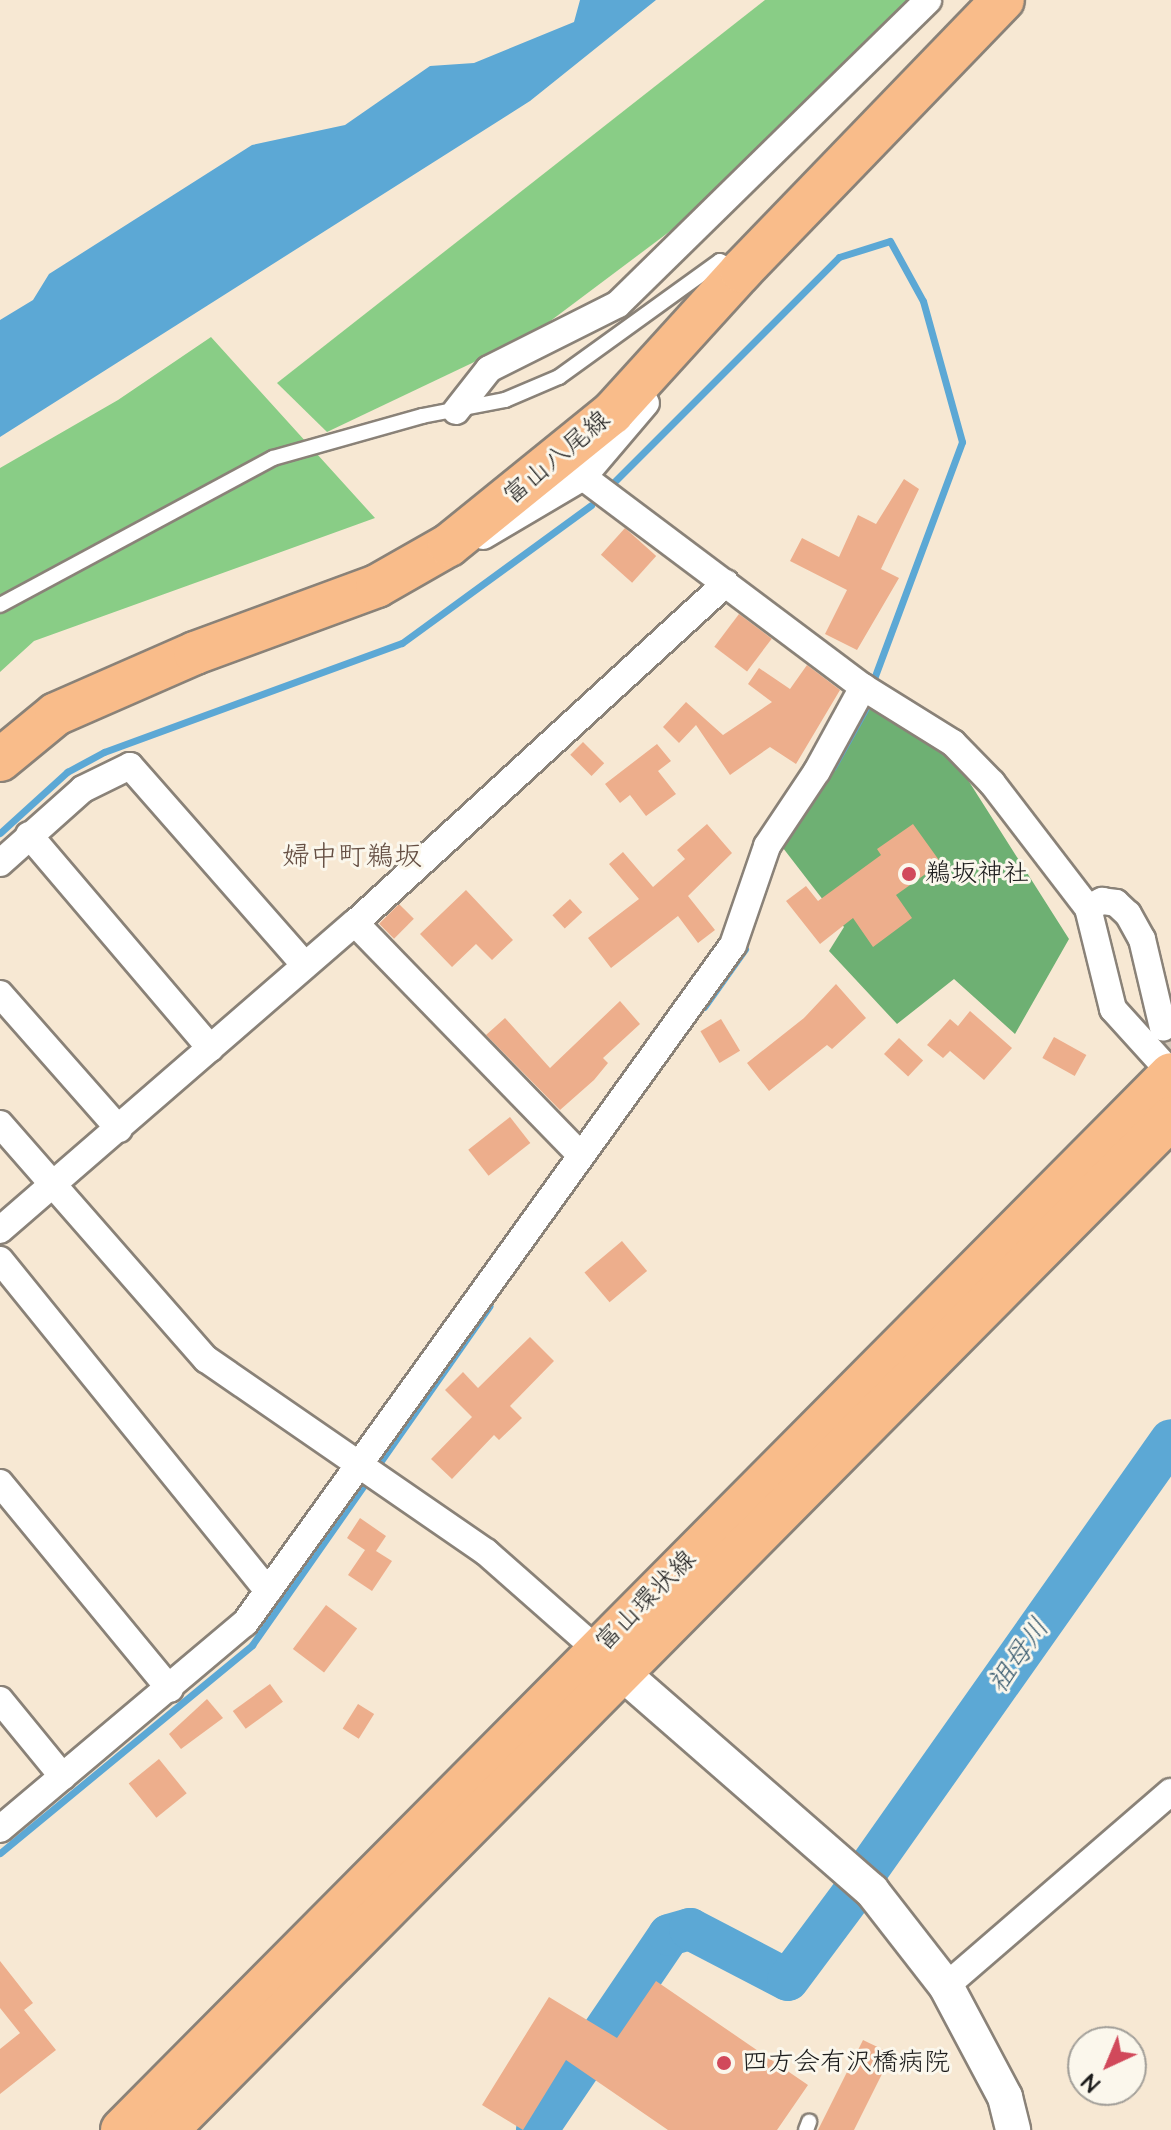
<!DOCTYPE html>
<html>
<head>
<meta charset="utf-8">
<style>
	body { margin:0 }
	#map { position:relative; width:1171px; height:2130px; overflow:hidden; background:#f7e8d3; font-family:"Architects Daughter","Klee One",sans-serif }
	div>[style] { position:absolute }
	.green>* { inset:0; background:#89cd86 }
	.forest>* { inset:0; background:#6eb073 }
	.water>* { inset:0; background:#5ca8d5 }
	.stream>* { height:7px; margin:-3.5px; padding:0 3.5px; transform-origin:3.5px; border-radius:3.5px; background:#5ca8d5 }
	.river>* { height:42px; margin:-21px; padding:0 21px; transform-origin:21px; border-radius:21px; background:#5ca8d5 }
	.building>* { inset:0; background:#edae8c; transform-origin:0 0 }
	.minor-tunnel>* { height:26px; margin-top:-13px; transform-origin:0; background:repeating-linear-gradient(90deg,#d6c9b8 0 26px,transparent 0 39px) }
	.roads { filter:drop-shadow(2px 0 #8a8278) drop-shadow(-2px 0 #8a8278) drop-shadow(0 2px #8a8278) drop-shadow(0 -2px #8a8278) }
	.service>* { height:14px; margin:-7px; padding:0 7px; transform-origin:7px; border-radius:7px; background:#fff }
	.minor>* { height:26px; margin:-13px; padding:0 13px; transform-origin:13px; border-radius:13px; background:#fff }
	.tertiary>* { height:34px; margin:-17px; padding:0 17px; transform-origin:17px; border-radius:17px; background:#fff }
	.primary>* { height:42px; margin:-21px; padding:0 21px; transform-origin:21px; border-radius:21px; background:#f9bc8a }
	.dots>* { width:22px; height:22px; translate:-50% -50%; box-sizing:border-box; border:4px solid #fbf7ec; border-radius:50% }
	span { translate:-50% -50%; white-space:nowrap; text-align:center; line-height:1.15; -webkit-text-stroke:6px #fbf7ec; paint-order:stroke }
	.street-label { font-size:26px; color:#1c1c1c }
	.poi-label { font-size:26px; color:#1c1c1c }
	.left { translate:0 -50%; text-align:left }
	.neighbourhood-label { font-size:28px; color:#654f43 }
	.water-label { font-size:28px; color:#395b6f; font-style:italic }
	.north { position:absolute; left:1067px; top:2026px; width:80px; height:80px; box-sizing:border-box; background:#fbf7ec; border:2px solid #a29f99; border-radius:50%; rotate:224deg; font-size:22px; font-weight:700; line-height:32px; text-align:center; color:#1c1c1c }
	.north::after { content:''; display:block; margin:auto; width:28px; height:36px; background:#d1495b; clip-path:polygon(50% 0,100% 100%,50% 72%,0 100%) }
</style>
</head>
<body>
<div id="map">
	<div class="green">
		<div style="clip-path:polygon(765px 0,909px 0,693px 214px,533px 334px,327px 432px,277px 383px)"></div>
		<div style="clip-path:polygon(211px 337px,375px 518px,34px 641px,0 672px,0 468px,118px 400px)"></div>
	</div>
	<div class="forest">
		<div style="clip-path:polygon(863px 699px,954px 758px,1069px 939px,1015px 1034px,954px 979px,897px 1024px,829px 951px,844px 927px,783px 848px)"></div>
	</div>
	<div class="water">
		<div style="clip-path:polygon(580px 0,656px 0,530px 101px,0 437px,0 320px,33px 300px,49px 274px,252px 145px,345px 125px,430px 66px,474px 63px,574px 22px)"></div>
	</div>
	<div class="stream">
		<div style="left:614px;top:482px;width:318px;rotate:-45deg"></div>
		<div style="left:839px;top:257px;width:53px;rotate:-17.4deg"></div>
		<div style="left:890px;top:241px;width:68px;rotate:61.2deg"></div>
		<div style="left:923px;top:301px;width:146px;rotate:74.5deg"></div>
		<div style="left:962px;top:442px;width:258px;rotate:110.4deg"></div>
		<div style="left:833px;top:767px;width:72px;rotate:-60.9deg"></div>
		<div style="left:0;top:833px;width:91px;rotate:-42.3deg"></div>
		<div style="left:67px;top:772px;width:42px;rotate:-28.4deg"></div>
		<div style="left:104px;top:752px;width:317px;rotate:-20.1deg"></div>
		<div style="left:402px;top:643px;width:234px;rotate:-36.1deg"></div>
		<div style="left:704px;top:1007px;width:71px;rotate:-54.7deg"></div>
		<div style="left:0;top:1853px;width:327px;rotate:-39.5deg"></div>
		<div style="left:252px;top:1645px;width:414px;rotate:-55deg"></div>
	</div>
	<div class="river">
		<div style="left:867px;top:1871px;width:527px;rotate:-54.8deg"></div>
		<div style="left:537px;top:2130px;width:235px;rotate:-55.9deg"></div>
		<div style="left:669px;top:1935px;width:22px;rotate:-16deg"></div>
		<div style="left:690px;top:1929px;width:110px;rotate:27.5deg"></div>
		<div style="left:788px;top:1980px;width:107px;rotate:-53.3deg"></div>
	</div>
	<div class="building">
		<div style="clip-path:polygon(904px 479px,919px 489px,881px 569px,899px 578px,857px 650px,825px 634px,847px 590px,790px 561px,802px 538px,839px 557px,858px 515px,876px 524px)"></div>
		<div style="left:625px;top:528px;width:42px;height:36px;rotate:42deg"></div>
		<div style="left:739px;top:614px;width:41px;height:41px;rotate:37deg"></div>
		<div style="clip-path:polygon(807px 665px,840px 690px,796px 764px,770px 747px,730px 775px,696px 725px,679px 743px,663px 727px,686px 702px,723px 735px,772px 702px,748px 684px,759px 668px,790px 689px)"></div>
		<div style="left:583px;top:742px;width:30px;height:18px;rotate:45deg"></div>
		<div style="clip-path:polygon(657px 744px,671px 761px,658px 771px,676px 794px,646px 816px,630px 795px,620px 803px,605px 784px)"></div>
		<div style="clip-path:polygon(707px 824px,732px 853px,688px 896px,715px 930px,698px 943px,678px 916px,611px 968px,588px 938px,639px 899px,609px 864px,623px 852px,653px 887px,685px 859px,677px 850px)"></div>
		<div style="clip-path:polygon(913px 824px,941px 863px,896px 895px,912px 918px,873px 947px,853px 918px,820px 944px,786px 901px,806px 886px,818px 901px,881px 855px,877px 849px)"></div>
		<div style="clip-path:polygon(466px 890px,513px 940px,492px 960px,476px 944px,452px 967px,420px 934px)"></div>
		<div style="left:570px;top:899px;width:18px;height:24px;rotate:47deg"></div>
		<div style="left:399px;top:904px;width:21px;height:28px;rotate:45deg"></div>
		<div style="clip-path:polygon(836px 984px,866px 1018px,832px 1049px,827px 1045px,769px 1091px,747px 1063px,804px 1018px)"></div>
		<div style="clip-path:polygon(620px 1001px,640px 1024px,603px 1058px,608px 1063px,594px 1080px,560px 1110px,486px 1035px,505px 1018px,550px 1068px)"></div>
		<div style="clip-path:polygon(970px 1011px,1012px 1048px,984px 1080px,950px 1051px,943px 1058px,927px 1045px,950px 1019px,958px 1026px)"></div>
		<div style="left:721px;top:1019px;width:37px;height:24px;rotate:59deg"></div>
		<div style="left:1054px;top:1037px;width:37px;height:24px;rotate:29deg"></div>
		<div style="left:899px;top:1038px;width:33px;height:22px;rotate:43deg"></div>
		<div style="left:510px;top:1117px;width:33px;height:53px;rotate:52deg"></div>
		<div style="left:622px;top:1241px;width:39px;height:49px;rotate:50deg"></div>
		<div style="clip-path:polygon(530px 1337px,554px 1361px,510px 1406px,522px 1418px,499px 1440px,494px 1435px,452px 1479px,431px 1459px,472px 1417px,445px 1390px,463px 1372px,478px 1388px)"></div>
		<div style="clip-path:polygon(360px 1518px,386px 1536px,376px 1551px,392px 1561px,372px 1591px,348px 1575px,365px 1550px,347px 1538px)"></div>
		<div style="left:326px;top:1605px;width:39px;height:55px;rotate:37deg"></div>
		<div style="left:270px;top:1684px;width:22px;height:46px;rotate:54deg"></div>
		<div style="clip-path:polygon(207px 1699px,223px 1718px,181px 1749px,169px 1734px)"></div>
		<div style="left:358px;top:1704px;width:19px;height:29px;rotate:32deg"></div>
		<div style="left:159px;top:1759px;width:44px;height:39px;rotate:51deg"></div>
		<div style="clip-path:polygon(0 1961px,33px 2003px,24px 2010px,56px 2050px,0 2094px,0 2049px,20px 2033px,0 2008px)"></div>
		<div style="clip-path:polygon(656px 1981px,808px 2085px,777px 2130px,668px 2130px,566px 2060px,523px 2130px,482px 2105px,549px 1997px,617px 2038px)"></div>
		<div style="clip-path:polygon(863px 2040px,892px 2054px,854px 2130px,818px 2130px)"></div>
	</div>
	<div class="minor-tunnel">
		<div style="left:1163px;top:1028px;width:31px;rotate:75deg"></div>
	</div>
	<div class="roads">
		<div class="service">
			<div style="left:0;top:605px;width:310px;rotate:-28.3deg"></div>
			<div style="left:273px;top:458px;width:155px;rotate:-15.7deg"></div>
			<div style="left:422px;top:416px;width:85px;rotate:-10.9deg"></div>
			<div style="left:505px;top:400px;width:59px;rotate:-23.1deg"></div>
			<div style="left:559px;top:377px;width:198px;rotate:-35.8deg"></div>
			<div style="left:720px;top:261px;width:20px;rotate:27deg"></div>
			<div style="left:806px;top:2130px;width:9px;rotate:-69deg"></div>
		</div>
		<div class="minor">
			<div style="left:456px;top:411px;width:53px;rotate:-51.8deg"></div>
			<div style="left:489px;top:369px;width:144px;rotate:-26.7deg"></div>
			<div style="left:618px;top:304px;width:434px;rotate:-44.4deg"></div>
			<div style="left:583px;top:477px;width:350px;rotate:36.9deg"></div>
			<div style="left:863px;top:687px;width:106px;rotate:31.9deg"></div>
			<div style="left:953px;top:743px;width:56px;rotate:45.7deg"></div>
			<div style="left:992px;top:783px;width:158px;rotate:52.5deg"></div>
			<div style="left:1088px;top:908px;width:104px;rotate:76.1deg"></div>
			<div style="left:1113px;top:1009px;width:86px;rotate:47.8deg"></div>
			<div style="left:483px;top:536px;width:116px;rotate:-30.5deg"></div>
			<div style="left:583px;top:477px;width:97px;rotate:-49.6deg"></div>
			<div style="left:29px;top:835px;width:280px;rotate:49.6deg"></div>
			<div style="left:0;top:863px;width:111px;rotate:-41.7deg"></div>
			<div style="left:83px;top:789px;width:52px;rotate:-26.1deg"></div>
			<div style="left:130px;top:766px;width:264px;rotate:48.7deg"></div>
			<div style="left:1088px;top:908px;width:16px;rotate:-27deg"></div>
			<div style="left:1102px;top:901px;width:14px;rotate:8deg"></div>
			<div style="left:1116px;top:903px;width:16px;rotate:43deg"></div>
			<div style="left:1128px;top:914px;width:29px;rotate:61deg"></div>
			<div style="left:1142px;top:939px;width:91px;rotate:76.7deg"></div>
			<div style="left:355px;top:923px;width:321px;rotate:45.8deg"></div>
			<div style="left:0;top:994px;width:180px;rotate:48.6deg"></div>
			<div style="left:0;top:1124px;width:313px;rotate:48.8deg"></div>
			<div style="left:206px;top:1359px;width:340px;rotate:34.6deg"></div>
			<div style="left:486px;top:1552px;width:148px;rotate:41.4deg"></div>
			<div style="left:0;top:1230px;width:469px;rotate:-40.9deg"></div>
			<div style="left:355px;top:923px;width:503px;rotate:-42.5deg"></div>
			<div style="left:0;top:1260px;width:426px;rotate:51deg"></div>
			<div style="left:0;top:1483px;width:267px;rotate:50.5deg"></div>
			<div style="left:0;top:1700px;width:99px;rotate:50.7deg"></div>
			<div style="left:0;top:1829px;width:320px;rotate:-40.1deg"></div>
			<div style="left:245px;top:1623px;width:835px;rotate:-54.26deg"></div>
			<div style="left:733px;top:945px;width:105px;rotate:-71deg"></div>
			<div style="left:767px;top:846px;width:90px;rotate:-56.3deg"></div>
			<div style="left:817px;top:771px;width:96px;rotate:-61.3deg"></div>
			<div style="left:946px;top:1986px;width:297px;rotate:-40.8deg"></div>
		</div>
		<div class="tertiary">
			<div style="left:621px;top:1672px;width:333px;rotate:41.1deg"></div>
			<div style="left:872px;top:1891px;width:120px;rotate:52.1deg"></div>
			<div style="left:946px;top:1986px;width:126px;rotate:62deg"></div>
			<div style="left:1005px;top:2097px;width:34px;rotate:76deg"></div>
		</div>
		<div class="primary">
			<div style="left:0;top:760px;width:72px;rotate:-39.4deg"></div>
			<div style="left:56px;top:714px;width:152px;rotate:-23.7deg"></div>
			<div style="left:195px;top:653px;width:194px;rotate:-20.2deg"></div>
			<div style="left:377px;top:586px;width:83px;rotate:-29.7deg"></div>
			<div style="left:449px;top:545px;width:210px;rotate:-39deg"></div>
			<div style="left:612px;top:413px;width:192px;rotate:-47.7deg"></div>
			<div style="left:741px;top:271px;width:377px;rotate:-46deg"></div>
			<div style="left:122px;top:2130px;width:1488px;rotate:-45.19deg"></div>
			<div style="left:167px;top:2130px;width:1426px;rotate:-45.23deg"></div>
		</div>
	</div>
	<div class="dots">
		<div style="left:909px;top:874px;background:#d1495b"></div>
		<div style="left:724px;top:2063px;background:#d1495b"></div>
	</div>
	<div class="street-label">
		<span style="left:557px;top:458px;rotate:-40deg">富山八尾線</span>
		<span style="left:646px;top:1601px;rotate:-45deg">富山環状線</span>
	</div>
	<div class="poi-label">
		<span class="left" style="left:925px;top:874px">鵜坂神社</span>
		<span class="left" style="left:742px;top:2063px">四方会有沢橋病院</span>
	</div>
	<div class="neighbourhood-label">
		<span style="left:352px;top:857px">婦中町鵜坂</span>
	</div>
	<div class="water-label">
		<span style="left:1019px;top:1656px;rotate:-55deg">祖母川</span>
	</div>
	<div class="north">N</div>
</div>
</body>
</html>
